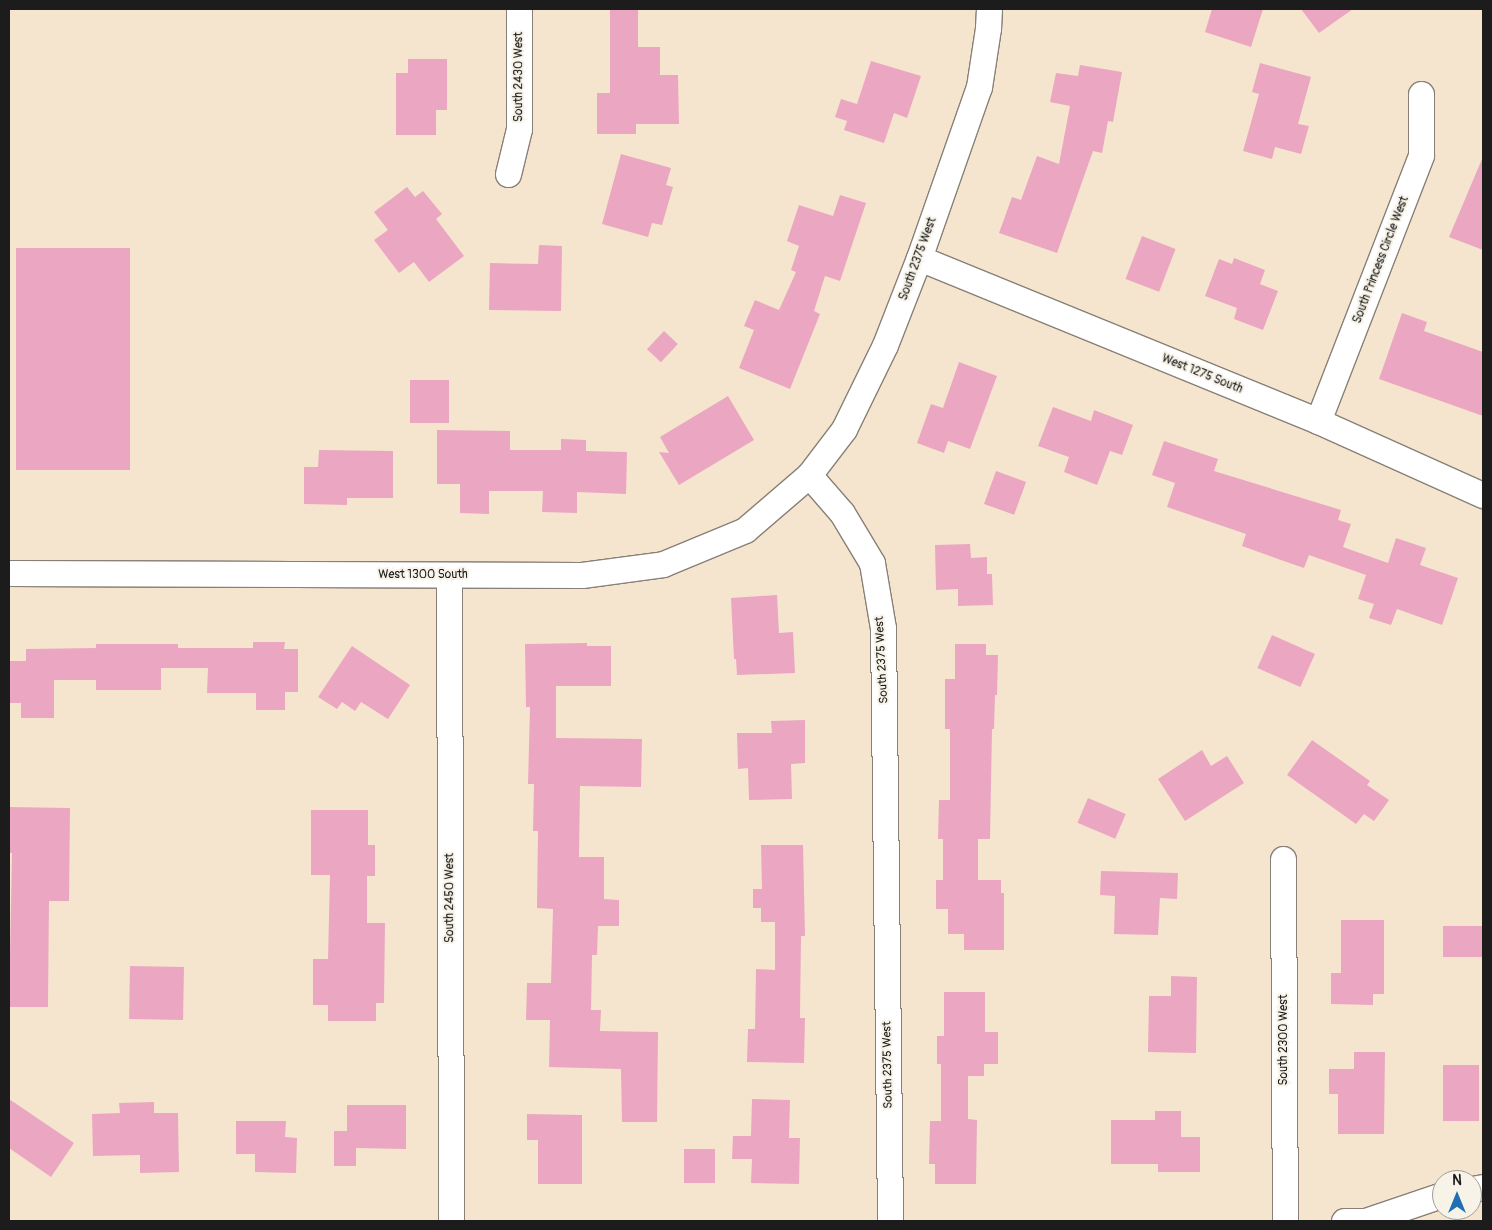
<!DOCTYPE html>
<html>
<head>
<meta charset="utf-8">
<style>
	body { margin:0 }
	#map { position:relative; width:1492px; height:1230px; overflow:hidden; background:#f5e5cf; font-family:Pangolin,sans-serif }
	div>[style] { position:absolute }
	.building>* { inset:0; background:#eba7c1; transform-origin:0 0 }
	.roads { filter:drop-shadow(1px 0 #888076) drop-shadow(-1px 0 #888076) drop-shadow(0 1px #888076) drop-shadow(0 -1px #888076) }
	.minor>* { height:25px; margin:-12.5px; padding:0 12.5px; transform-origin:12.5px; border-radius:12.5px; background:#fff }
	span { translate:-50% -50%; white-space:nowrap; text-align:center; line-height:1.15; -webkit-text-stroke:4px #f7f3e8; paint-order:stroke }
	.street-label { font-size:12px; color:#1c1c1c }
	.frame { position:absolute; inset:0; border:10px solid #1c1c1c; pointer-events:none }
	.north { position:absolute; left:1432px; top:1170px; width:50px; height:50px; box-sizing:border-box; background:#f7f3e8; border:1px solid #9f9d96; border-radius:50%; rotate:0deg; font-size:14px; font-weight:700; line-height:20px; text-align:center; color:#1c1c1c }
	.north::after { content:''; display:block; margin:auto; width:18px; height:22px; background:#1f6fb2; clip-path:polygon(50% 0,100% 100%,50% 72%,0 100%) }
</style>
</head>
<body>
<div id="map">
	<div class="building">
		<div style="clip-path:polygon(610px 9px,638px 9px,638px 47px,660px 47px,660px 75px,678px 75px,679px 124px,636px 124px,636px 134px,597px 134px,597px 93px,610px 93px)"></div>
		<div style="clip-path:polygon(1212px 9px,1263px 9px,1251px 47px,1205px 32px)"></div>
		<div style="clip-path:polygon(1301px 9px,1353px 9px,1319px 33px)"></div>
		<div style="clip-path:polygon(408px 59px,447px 59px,447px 110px,436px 110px,436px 135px,396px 135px,396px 73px,408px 73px)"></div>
		<div style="clip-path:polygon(871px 61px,921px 76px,907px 118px,894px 113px,884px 143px,844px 130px,847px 121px,835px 117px,841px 99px,857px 104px)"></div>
		<div style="clip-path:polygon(1260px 63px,1311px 77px,1298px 124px,1309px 126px,1301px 154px,1275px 147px,1272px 159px,1243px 151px,1259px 94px,1252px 92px)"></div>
		<div style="clip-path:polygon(1080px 65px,1122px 72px,1113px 122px,1108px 121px,1102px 153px,1093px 151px,1057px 253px,999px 233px,1012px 197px,1021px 200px,1037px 156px,1059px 164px,1070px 106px,1050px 102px,1056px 73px,1078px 76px)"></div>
		<div style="clip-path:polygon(621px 154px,671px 168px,666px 185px,673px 187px,662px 225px,652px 223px,648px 237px,602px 224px)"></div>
		<div style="clip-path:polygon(1482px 159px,1483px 160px,1483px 250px,1449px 237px)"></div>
		<div style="clip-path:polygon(407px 187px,415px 197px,423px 191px,442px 214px,436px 219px,464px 256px,429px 282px,414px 262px,399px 273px,374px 240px,388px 230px,374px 212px)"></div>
		<div style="clip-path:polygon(840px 195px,866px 203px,840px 281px,825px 276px,814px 311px,820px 314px,790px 389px,739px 368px,754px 330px,744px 326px,755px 300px,779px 310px,796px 272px,791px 270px,799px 246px,787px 241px,799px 205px,833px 216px)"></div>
		<div style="left:1142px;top:236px;width:36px;height:46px;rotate:21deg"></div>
		<div style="clip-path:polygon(539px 245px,562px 246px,561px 311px,489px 310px,490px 263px,538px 264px)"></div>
		<div style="left:16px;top:248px;width:114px;height:222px"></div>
		<div style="clip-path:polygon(1234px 258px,1265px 270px,1260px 284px,1278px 291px,1263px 330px,1234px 319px,1237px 308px,1205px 296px,1219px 259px,1232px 264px)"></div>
		<div style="clip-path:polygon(1402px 313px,1427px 322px,1424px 331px,1483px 352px,1483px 416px,1379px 379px)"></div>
		<div style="left:664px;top:331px;width:19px;height:25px;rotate:43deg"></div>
		<div style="clip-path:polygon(959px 362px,997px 376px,970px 449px,948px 441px,944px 453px,917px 443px,931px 404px,943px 408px)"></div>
		<div style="left:410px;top:380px;width:39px;height:43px"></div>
		<div style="clip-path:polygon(728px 396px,754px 440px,679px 485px,659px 452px,669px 453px,660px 437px)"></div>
		<div style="clip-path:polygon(1053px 407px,1091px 421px,1094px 410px,1133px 425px,1122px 455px,1110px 451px,1097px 485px,1064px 472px,1069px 457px,1038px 446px)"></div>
		<div style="clip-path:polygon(437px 430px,510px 431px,510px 450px,561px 450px,561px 439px,586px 440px,586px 451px,627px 452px,626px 494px,577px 492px,577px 513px,542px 512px,543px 491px,489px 491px,489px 514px,460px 513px,460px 484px,437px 484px)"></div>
		<div style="clip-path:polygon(1164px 441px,1218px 459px,1214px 471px,1341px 510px,1338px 520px,1351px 524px,1343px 547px,1388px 563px,1396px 538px,1426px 548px,1420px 565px,1458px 578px,1442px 625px,1397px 609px,1391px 625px,1369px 618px,1374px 604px,1358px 599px,1366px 575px,1309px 555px,1304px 568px,1278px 559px,1242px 546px,1246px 534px,1167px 507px,1175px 483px,1152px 475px)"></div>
		<div style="clip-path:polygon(319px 450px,393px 451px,393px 498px,347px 498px,347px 505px,304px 504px,304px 467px,318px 467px)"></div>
		<div style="left:996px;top:471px;width:32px;height:35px;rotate:20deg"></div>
		<div style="clip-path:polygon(970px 544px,971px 558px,987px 557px,987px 574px,992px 574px,993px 605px,958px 606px,958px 589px,936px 590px,935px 545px)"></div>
		<div style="clip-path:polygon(777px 595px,779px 633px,793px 632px,795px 673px,737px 675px,736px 659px,734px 659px,731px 598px)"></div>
		<div style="left:1272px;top:635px;width:47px;height:36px;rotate:24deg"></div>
		<div style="clip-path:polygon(253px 642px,285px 642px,284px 649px,298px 649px,298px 692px,285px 692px,285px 710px,256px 710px,256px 693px,207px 693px,208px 668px,161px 668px,161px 690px,96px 690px,96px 680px,54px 680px,54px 718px,21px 718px,21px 703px,9px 703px,9px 661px,26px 661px,26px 649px,96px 648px,96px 644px,178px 644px,178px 648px,253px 648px)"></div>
		<div style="clip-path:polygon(587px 643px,587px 646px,611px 646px,611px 686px,556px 686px,556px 738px,642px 739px,641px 787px,580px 786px,579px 857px,604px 857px,604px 899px,619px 900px,619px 926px,598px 926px,597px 955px,592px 955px,591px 1010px,601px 1010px,600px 1031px,658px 1032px,657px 1122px,622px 1122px,621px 1069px,549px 1067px,550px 1020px,526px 1020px,527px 983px,551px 983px,553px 909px,537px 908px,538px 831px,533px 831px,534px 784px,528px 784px,530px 707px,526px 707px,525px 644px)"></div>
		<div style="clip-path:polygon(955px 644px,986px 644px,986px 655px,998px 655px,997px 695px,995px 695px,994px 729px,992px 729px,990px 839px,978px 839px,978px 880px,1001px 880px,1001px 893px,1004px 893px,1004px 950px,964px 950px,964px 934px,948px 934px,948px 909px,936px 909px,936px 880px,943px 880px,943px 839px,938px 839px,939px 800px,950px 800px,950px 729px,945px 729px,945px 679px,955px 679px)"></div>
		<div style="clip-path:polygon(352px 646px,410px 685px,388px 719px,361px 702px,355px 711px,342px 702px,337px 709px,318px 697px)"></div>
		<div style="clip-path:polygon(805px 720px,805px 763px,791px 764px,792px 799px,749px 800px,748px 768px,738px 769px,737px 733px,772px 733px,771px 721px)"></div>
		<div style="clip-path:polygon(1312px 740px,1370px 781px,1367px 785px,1389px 800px,1374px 821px,1364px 814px,1356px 824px,1287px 775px)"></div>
		<div style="clip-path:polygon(1202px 750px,1211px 766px,1227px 756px,1244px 783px,1185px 821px,1158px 779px)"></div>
		<div style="left:1088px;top:798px;width:41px;height:27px;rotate:23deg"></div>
		<div style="clip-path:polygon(9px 807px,70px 808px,69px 901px,49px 901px,48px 1007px,9px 1007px,12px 853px,9px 853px)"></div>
		<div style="clip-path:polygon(311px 810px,368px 810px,368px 845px,375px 845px,375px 876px,367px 876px,367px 923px,385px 923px,384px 1003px,376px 1003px,376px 1021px,328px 1021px,328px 1005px,313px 1005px,313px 959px,328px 959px,330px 875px,311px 875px)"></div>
		<div style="clip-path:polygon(761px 845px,803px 845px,805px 936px,801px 936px,800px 1018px,805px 1018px,804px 1063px,747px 1062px,748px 1029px,755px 1029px,756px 969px,775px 970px,775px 922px,761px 922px,761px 908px,753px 908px,753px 889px,762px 889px)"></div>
		<div style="clip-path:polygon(1101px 871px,1178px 873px,1177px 899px,1160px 898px,1158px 935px,1114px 934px,1115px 896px,1100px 895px)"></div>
		<div style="clip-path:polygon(1341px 920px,1384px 920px,1384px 994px,1373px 994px,1373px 1005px,1331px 1004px,1331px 973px,1341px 973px)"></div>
		<div style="left:1483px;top:926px;width:31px;height:40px;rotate:90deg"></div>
		<div style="left:130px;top:966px;width:54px;height:53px;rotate:1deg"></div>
		<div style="clip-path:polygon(1171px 976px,1197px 977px,1196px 1053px,1148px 1052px,1149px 996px,1171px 996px)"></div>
		<div style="clip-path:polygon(944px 992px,985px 992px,985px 1032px,998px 1032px,998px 1064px,984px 1064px,984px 1076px,968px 1076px,968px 1119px,977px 1120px,976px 1184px,935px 1184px,935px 1164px,929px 1164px,930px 1121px,941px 1121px,941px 1064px,937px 1064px,937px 1036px,944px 1036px)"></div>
		<div style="clip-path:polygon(1354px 1052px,1385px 1052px,1384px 1134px,1338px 1134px,1338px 1094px,1329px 1094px,1329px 1069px,1354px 1069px)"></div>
		<div style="left:1443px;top:1065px;width:36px;height:56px"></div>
		<div style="clip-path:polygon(9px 1099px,74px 1143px,51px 1177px,9px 1148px)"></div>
		<div style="clip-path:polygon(752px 1099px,790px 1100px,789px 1138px,800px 1138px,799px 1184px,751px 1183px,752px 1159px,732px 1159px,733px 1136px,751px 1136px)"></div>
		<div style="clip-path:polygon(154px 1102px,154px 1113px,178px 1113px,179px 1172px,140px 1173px,140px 1155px,93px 1156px,92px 1114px,120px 1113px,119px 1103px)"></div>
		<div style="clip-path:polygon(347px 1105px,406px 1105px,406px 1149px,356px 1148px,356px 1166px,334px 1166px,334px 1131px,347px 1131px)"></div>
		<div style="clip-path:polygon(1155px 1111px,1181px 1111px,1181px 1137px,1200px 1137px,1200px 1172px,1158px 1172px,1158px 1164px,1111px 1164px,1111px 1120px,1155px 1120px)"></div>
		<div style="clip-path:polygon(527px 1114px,582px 1115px,582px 1184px,538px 1184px,538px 1140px,527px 1140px)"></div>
		<div style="clip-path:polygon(236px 1121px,286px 1121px,285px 1137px,297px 1138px,296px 1173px,255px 1172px,255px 1154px,236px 1154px)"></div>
		<div style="left:684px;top:1149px;width:31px;height:34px"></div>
	</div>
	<div class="roads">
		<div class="minor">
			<div style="left:508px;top:174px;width:46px;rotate:-76.3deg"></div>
			<div style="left:519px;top:129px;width:120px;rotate:-90deg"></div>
			<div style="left:919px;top:258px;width:431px;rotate:22.2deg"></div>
			<div style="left:1318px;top:421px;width:181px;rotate:24.2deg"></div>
			<div style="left:1318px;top:421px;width:285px;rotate:-68.8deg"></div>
			<div style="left:1421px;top:155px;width:61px;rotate:-90deg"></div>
			<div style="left:809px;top:475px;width:50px;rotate:49deg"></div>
			<div style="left:842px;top:513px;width:58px;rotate:59deg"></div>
			<div style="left:872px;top:563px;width:66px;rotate:80.4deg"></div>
			<div style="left:883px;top:628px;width:593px;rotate:89.32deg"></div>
			<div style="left:9px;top:573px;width:573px;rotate:0.2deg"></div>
			<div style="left:582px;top:575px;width:82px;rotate:-7.7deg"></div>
			<div style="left:663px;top:564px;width:89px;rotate:-22.5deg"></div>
			<div style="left:745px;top:530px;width:84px;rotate:-40.7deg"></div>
			<div style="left:809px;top:475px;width:58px;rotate:-52.7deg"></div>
			<div style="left:844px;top:429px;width:93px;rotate:-64deg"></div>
			<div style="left:885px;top:345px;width:93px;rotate:-68.7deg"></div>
			<div style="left:919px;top:258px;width:181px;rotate:-70.7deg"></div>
			<div style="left:979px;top:87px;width:60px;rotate:-81.3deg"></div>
			<div style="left:988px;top:28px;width:19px;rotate:-87deg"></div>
			<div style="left:449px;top:575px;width:646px;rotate:89.82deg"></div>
			<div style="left:1283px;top:859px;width:362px;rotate:89.7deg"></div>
			<div style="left:1472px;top:1189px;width:11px;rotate:-10deg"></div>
			<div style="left:1344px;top:1221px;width:21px"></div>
			<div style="left:1365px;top:1221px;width:81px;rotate:-18.7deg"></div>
		</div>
	</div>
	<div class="street-label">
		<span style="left:519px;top:77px;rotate:-90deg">South 2430 West</span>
		<span style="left:918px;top:259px;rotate:-70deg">South 2375 West</span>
		<span style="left:1381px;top:260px;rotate:-69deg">South Princess Circle West</span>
		<span style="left:1202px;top:374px;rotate:22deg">West 1275 South</span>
		<span style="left:423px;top:575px">West 1300 South</span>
		<span style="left:882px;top:660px;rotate:-93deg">South 2375 West</span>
		<span style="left:450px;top:898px;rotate:-90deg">South 2450 West</span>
		<span style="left:1284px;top:1040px;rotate:-90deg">South 2300 West</span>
		<span style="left:888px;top:1065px;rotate:-91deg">South 2375 West</span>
	</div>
	<div class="frame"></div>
	<div class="north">N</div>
</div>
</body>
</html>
